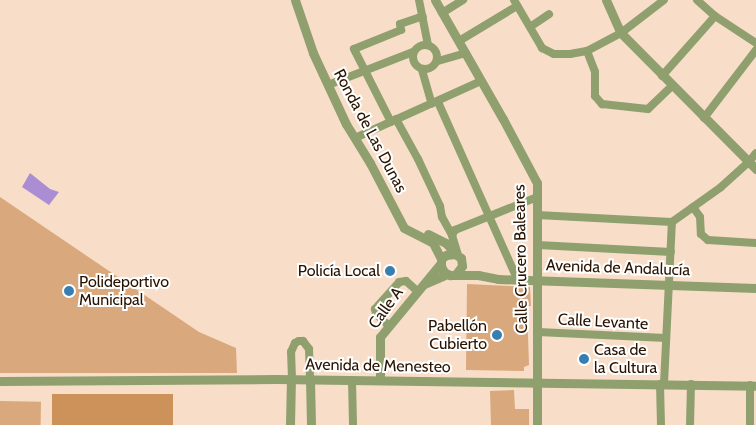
<!DOCTYPE html>
<html>
<head>
<meta charset="utf-8">
<style>
	body { margin:0 }
	#map { position:relative; width:756px; height:425px; overflow:hidden; background:#f8dec8; font-family:Cabin,sans-serif }
	div>[style] { position:absolute }
	.green>* { inset:0; background:#d9a87c; transform-origin:0 0 }
	.forest>* { inset:0; background:#cd9259; transform-origin:0 0 }
	.water>* { inset:0; background:#aa8dd2 }
	.minor>* { height:8px; margin:-4px; padding:0 4px; transform-origin:4px; border-radius:4px; background:#8fa06e }
	.minor>.ring { margin:-4px; padding:0; box-sizing:content-box; background:none; border:8px solid #8fa06e; border-radius:50% }
	.tertiary>* { height:9px; margin:-4.5px; padding:0 4.5px; transform-origin:4.5px; border-radius:4.5px; background:#8fa06e }
	.dots>* { width:14px; height:14px; translate:-50% -50%; box-sizing:border-box; border:2px solid #fff; border-radius:50% }
	span { translate:-50% -50%; white-space:nowrap; text-align:center; line-height:1.15; -webkit-text-stroke:4px #fff; paint-order:stroke }
	.street-label { font-size:16px; color:#291300 }
	.poi-label { font-size:16px; color:#291300 }
	.right { translate:-100% -50%; text-align:right }
	.left { translate:0 -50%; text-align:left }
</style>
</head>
<body>
<div id="map">
	<div class="green">
		<div style="clip-path:polygon(0 197px,199px 332px,236px 348px,237px 373px,0 373px)"></div>
		<div style="clip-path:polygon(467px 284px,530px 287px,531px 306px,527px 306px,529px 365px,524px 367px,524px 371px,466px 370px)"></div>
		<div style="clip-path:polygon(514px 390px,515px 409px,529px 409px,529px 425px,491px 425px,490px 391px)"></div>
		<div style="left:0;top:401px;width:41px;height:24px;rotate:1deg"></div>
	</div>
	<div class="forest">
		<div style="left:52px;top:394px;width:121px;height:31px"></div>
	</div>
	<div class="water">
		<div style="clip-path:polygon(30px 173px,50px 189px,59px 192px,49px 205px,22px 187px)"></div>
	</div>
	<div class="minor">
		<div style="left:419px;top:0;width:46px;rotate:78.7deg"></div>
		<div style="left:514px;top:0;width:56px;rotate:59.7deg"></div>
		<div style="left:542px;top:48px;width:13px;rotate:27deg"></div>
		<div style="left:554px;top:54px;width:16px"></div>
		<div style="left:570px;top:54px;width:17px;rotate:-10deg"></div>
		<div style="left:587px;top:51px;width:38px;rotate:-28deg"></div>
		<div style="left:621px;top:33px;width:54px;rotate:-37.5deg"></div>
		<div style="left:697px;top:0;width:24px;rotate:42deg"></div>
		<div style="left:715px;top:16px;width:49px;rotate:33.4deg"></div>
		<div style="left:442px;top:13px;width:25px;rotate:-32deg"></div>
		<div style="left:530px;top:27px;width:23px;rotate:-34deg"></div>
		<div style="left:459px;top:41px;width:68px;rotate:-31.1deg"></div>
		<div class="ring" style="left:413px;top:45px;width:16px;height:16px"></div>
		<div style="left:587px;top:51px;width:22px;rotate:69deg"></div>
		<div style="left:595px;top:72px;width:24px;rotate:90deg"></div>
		<div style="left:595px;top:96px;width:11px;rotate:49deg"></div>
		<div style="left:602px;top:104px;width:46px;rotate:6.2deg"></div>
		<div style="left:648px;top:109px;width:33px;rotate:-44deg"></div>
		<div style="left:438px;top:61px;width:29px;rotate:-16deg"></div>
		<div style="left:422px;top:70px;width:35px;rotate:74deg"></div>
		<div style="left:662px;top:76px;width:80px;rotate:-48.5deg"></div>
		<div style="left:328px;top:85px;width:91px;rotate:-21.2deg"></div>
		<div style="left:438px;top:102px;width:194px;rotate:65.9deg"></div>
		<div style="left:704px;top:118px;width:86px;rotate:-52.6deg"></div>
		<div style="left:396px;top:119px;width:46px;rotate:61.2deg"></div>
		<div style="left:418px;top:159px;width:52px;rotate:64.9deg"></div>
		<div style="left:440px;top:206px;width:11px;rotate:80deg"></div>
		<div style="left:442px;top:217px;width:21px;rotate:61deg"></div>
		<div style="left:391px;top:122px;width:82px;rotate:-116.9deg"></div>
		<div style="left:354px;top:49px;width:51px;rotate:-22deg"></div>
		<div style="left:401px;top:30px;width:6px;rotate:-99deg"></div>
		<div style="left:400px;top:24px;width:24px;rotate:-19deg"></div>
		<div style="left:355px;top:138px;width:138px;rotate:-24.3deg"></div>
		<div style="left:693px;top:207px;width:12px;rotate:55deg"></div>
		<div style="left:700px;top:217px;width:17px;rotate:87deg"></div>
		<div style="left:701px;top:234px;width:9px;rotate:41deg"></div>
		<div style="left:708px;top:240px;width:48px;rotate:3.6deg"></div>
		<div style="left:537px;top:215px;width:135px;rotate:3deg"></div>
		<div style="left:672px;top:222px;width:60px;rotate:-35.5deg"></div>
		<div style="left:721px;top:187px;width:38px;rotate:-42deg"></div>
		<div style="left:749px;top:162px;width:11px;rotate:-52deg"></div>
		<div style="left:538px;top:245px;width:133px;rotate:3deg"></div>
		<div style="left:458px;top:255px;width:21px;rotate:-107deg"></div>
		<div style="left:452px;top:235px;width:6px;rotate:-59deg"></div>
		<div style="left:455px;top:230px;width:88px;rotate:-21.9deg"></div>
		<div style="left:388px;top:325px;width:16px;rotate:-137deg"></div>
		<div style="left:376px;top:314px;width:5px;rotate:-101deg"></div>
		<div style="left:375px;top:309px;width:36px;rotate:-48deg"></div>
		<div style="left:399px;top:282px;width:7px;rotate:-8deg"></div>
		<div style="left:406px;top:281px;width:15px;rotate:42deg"></div>
		<div style="left:538px;top:332px;width:128px;rotate:2.7deg"></div>
		<div style="left:292px;top:379px;width:27px;rotate:-92deg"></div>
		<div style="left:291px;top:352px;width:10px;rotate:-66deg"></div>
		<div style="left:295px;top:343px;width:4px;rotate:-27deg"></div>
		<div style="left:299px;top:341px;width:4px"></div>
		<div style="left:303px;top:341px;width:10px;rotate:53deg"></div>
		<div style="left:309px;top:349px;width:31px;rotate:88deg"></div>
		<div style="left:352px;top:380px;width:45px;rotate:88.7deg"></div>
		<div style="left:660px;top:384px;width:41px;rotate:88.6deg"></div>
		<div style="left:664px;top:384px;width:162px;rotate:-87.2deg"></div>
		<div style="left:690px;top:425px;width:41px;rotate:-88.6deg"></div>
		<div style="left:750px;top:425px;width:40px;rotate:-90deg"></div>
	</div>
	<div class="tertiary">
		<div style="left:295px;top:0;width:56px;rotate:71.2deg"></div>
		<div style="left:313px;top:53px;width:78px;rotate:65.1deg"></div>
		<div style="left:346px;top:124px;width:46px;rotate:58.4deg"></div>
		<div style="left:370px;top:163px;width:73px;rotate:62.4deg"></div>
		<div style="left:404px;top:228px;width:33px;rotate:27deg"></div>
		<div style="left:433px;top:243px;width:18px;rotate:63deg"></div>
		<div style="left:435px;top:0;width:137px;rotate:60.3deg"></div>
		<div style="left:503px;top:119px;width:72px;rotate:62deg"></div>
		<div style="left:537px;top:183px;width:242px;rotate:90deg"></div>
		<div style="left:606px;top:0;width:36px;rotate:66deg"></div>
		<div style="left:621px;top:33px;width:192px;rotate:45.2deg"></div>
		<div style="left:428px;top:234px;width:20px;rotate:27deg"></div>
		<div style="left:446px;top:243px;width:14px;rotate:51deg"></div>
		<div style="left:456px;top:274px;width:10px;rotate:-53deg"></div>
		<div style="left:462px;top:266px;width:8px;rotate:-97deg"></div>
		<div style="left:461px;top:258px;width:7px;rotate:-146deg"></div>
		<div style="left:455px;top:254px;width:9px;rotate:174deg"></div>
		<div style="left:446px;top:255px;width:6px;rotate:141deg"></div>
		<div style="left:441px;top:259px;width:7px;rotate:90deg"></div>
		<div style="left:441px;top:266px;width:7px;rotate:63deg"></div>
		<div style="left:444px;top:272px;width:7px;rotate:27deg"></div>
		<div style="left:450px;top:275px;width:28px"></div>
		<div style="left:478px;top:275px;width:20px;rotate:11deg"></div>
		<div style="left:498px;top:279px;width:258px;rotate:2deg"></div>
		<div style="left:424px;top:284px;width:25px;rotate:-23deg"></div>
		<div style="left:310px;top:380px;width:45px;rotate:88.7deg"></div>
		<div style="left:380px;top:380px;width:43px;rotate:-90deg"></div>
		<div style="left:380px;top:337px;width:96px;rotate:-50.5deg"></div>
		<div style="left:0;top:381px;width:277px;rotate:-0.4deg"></div>
		<div style="left:277px;top:379px;width:479px;rotate:0.8deg"></div>
		<div style="left:290px;top:425px;width:46px;rotate:-88.8deg"></div>
	</div>
	<div class="dots">
		<div style="left:390px;top:271px;background:#377fb3"></div>
		<div style="left:69px;top:291px;background:#377fb3"></div>
		<div style="left:497px;top:335px;background:#377fb3"></div>
		<div style="left:584px;top:359px;background:#377fb3"></div>
	</div>
	<div class="street-label">
		<span style="left:370px;top:131px;rotate:62deg">Ronda de Las Dunas</span>
		<span style="left:521px;top:259px;rotate:-91deg">Calle Crucero Baleares</span>
		<span style="left:618px;top:268px;rotate:2deg">Avenida de Andalucía</span>
		<span style="left:386px;top:308px;rotate:-54deg">Calle A</span>
		<span style="left:603px;top:322px;rotate:3deg">Calle Levante</span>
		<span style="left:378px;top:366px;rotate:1deg">Avenida de Menesteo</span>
	</div>
	<div class="poi-label">
		<span class="right" style="left:380px;top:271px">Policía Local</span>
		<span class="left" style="left:79px;top:291px">Polideportivo<br>Municipal</span>
		<span class="right" style="left:487px;top:335px">Pabellón<br>Cubierto</span>
		<span class="left" style="left:594px;top:359px">Casa de<br>la Cultura</span>
	</div>
</div>
</body>
</html>
